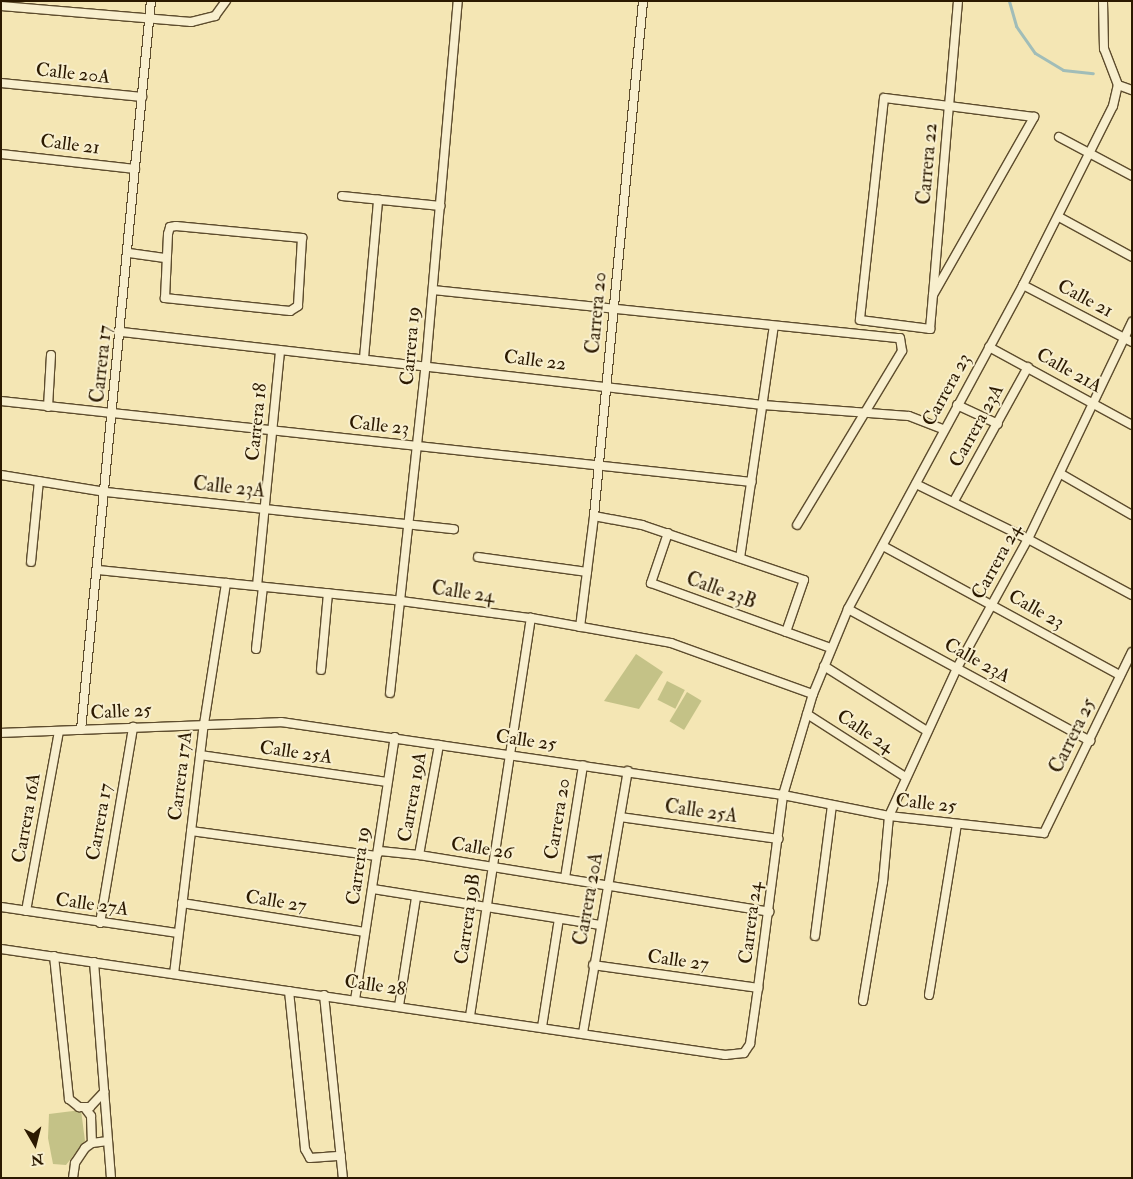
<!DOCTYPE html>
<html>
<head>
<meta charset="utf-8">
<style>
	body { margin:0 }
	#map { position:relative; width:1133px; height:1179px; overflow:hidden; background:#f4e6b4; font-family:"IM FELL Double Pica",serif }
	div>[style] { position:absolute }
	.green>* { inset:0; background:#c4c287; transform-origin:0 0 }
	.stream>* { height:3px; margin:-1.5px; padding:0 1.5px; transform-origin:1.5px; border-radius:1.5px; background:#a1bdb8 }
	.roads { filter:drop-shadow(1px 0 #5d4c2d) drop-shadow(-1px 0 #5d4c2d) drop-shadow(0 1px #5d4c2d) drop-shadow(0 -1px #5d4c2d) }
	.minor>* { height:8px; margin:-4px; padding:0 4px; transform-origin:4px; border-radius:4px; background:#f8efce }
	span { translate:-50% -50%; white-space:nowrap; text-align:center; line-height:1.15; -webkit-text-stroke:4px #f8efce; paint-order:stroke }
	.street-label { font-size:19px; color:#2b1900 }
	.frame { position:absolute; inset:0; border:2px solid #2b1900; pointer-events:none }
	.north { position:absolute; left:10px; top:1119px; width:50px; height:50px; -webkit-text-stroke:4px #f8efce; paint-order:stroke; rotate:172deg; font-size:14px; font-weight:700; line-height:20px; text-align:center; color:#2b1900 }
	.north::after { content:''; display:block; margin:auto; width:18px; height:22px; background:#2b1900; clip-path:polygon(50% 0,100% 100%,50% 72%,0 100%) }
</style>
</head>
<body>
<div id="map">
	<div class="green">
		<div style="clip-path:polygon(636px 654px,663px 672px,639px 709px,604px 701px)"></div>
		<div style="left:667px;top:681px;width:20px;height:21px;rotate:27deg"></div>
		<div style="left:687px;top:692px;width:17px;height:34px;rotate:31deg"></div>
		<div style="clip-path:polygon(81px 1110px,85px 1141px,66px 1165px,53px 1164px,48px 1138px,49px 1114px)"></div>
	</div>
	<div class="stream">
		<div style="left:1009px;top:1px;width:26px;rotate:74deg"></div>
		<div style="left:1016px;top:26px;width:33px;rotate:55deg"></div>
		<div style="left:1035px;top:53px;width:33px;rotate:31deg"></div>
		<div style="left:1063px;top:70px;width:30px;rotate:6deg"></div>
	</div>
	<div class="roads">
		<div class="minor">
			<div style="left:1px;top:6px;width:191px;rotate:4.8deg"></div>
			<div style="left:191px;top:22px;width:25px;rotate:-14deg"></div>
			<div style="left:215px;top:16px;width:19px;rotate:-54deg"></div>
			<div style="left:1px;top:83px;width:142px;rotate:5.7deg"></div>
			<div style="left:1118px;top:85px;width:15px;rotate:20deg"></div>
			<div style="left:1059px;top:137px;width:83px;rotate:28.1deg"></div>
			<div style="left:1px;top:154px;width:135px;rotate:6.4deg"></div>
			<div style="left:342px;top:196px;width:99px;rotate:5.8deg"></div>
			<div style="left:1059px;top:217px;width:83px;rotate:28.7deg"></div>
			<div style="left:176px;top:226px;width:127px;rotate:5.4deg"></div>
			<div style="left:302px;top:238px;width:68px;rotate:93.4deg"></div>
			<div style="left:298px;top:306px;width:9px;rotate:148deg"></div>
			<div style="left:290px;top:311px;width:126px;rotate:-174.1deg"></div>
			<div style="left:165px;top:298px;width:64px;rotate:-87.3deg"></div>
			<div style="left:168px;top:234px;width:7px;rotate:-74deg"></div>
			<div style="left:170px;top:227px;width:6px;rotate:-9deg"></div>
			<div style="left:129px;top:253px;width:36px;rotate:8deg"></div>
			<div style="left:1023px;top:285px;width:123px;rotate:27.6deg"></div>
			<div style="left:433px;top:290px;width:469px;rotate:5.9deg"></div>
			<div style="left:900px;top:338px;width:13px;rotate:81deg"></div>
			<div style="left:902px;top:351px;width:203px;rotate:121.1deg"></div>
			<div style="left:933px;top:295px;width:205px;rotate:-60.4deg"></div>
			<div style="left:1034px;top:117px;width:86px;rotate:-172.6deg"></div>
			<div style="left:949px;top:106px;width:65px;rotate:-173deg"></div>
			<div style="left:884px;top:98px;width:223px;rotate:96.2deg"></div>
			<div style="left:860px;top:320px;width:71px;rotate:7.3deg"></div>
			<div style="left:930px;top:329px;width:34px;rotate:-85deg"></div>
			<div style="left:933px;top:295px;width:190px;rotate:-85.2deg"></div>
			<div style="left:949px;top:106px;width:105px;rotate:-85.1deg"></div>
			<div style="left:122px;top:332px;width:645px;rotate:6.5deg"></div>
			<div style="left:763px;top:405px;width:146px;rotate:4.3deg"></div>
			<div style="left:909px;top:416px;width:36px;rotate:21deg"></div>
			<div style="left:989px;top:347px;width:163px;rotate:28.6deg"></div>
			<div style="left:364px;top:358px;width:159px;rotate:-84.9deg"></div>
			<div style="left:1px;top:401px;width:755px;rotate:6.16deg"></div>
			<div style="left:957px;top:405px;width:45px;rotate:24.9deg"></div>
			<div style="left:48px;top:407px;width:52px;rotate:-86.7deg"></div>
			<div style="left:1061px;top:474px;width:82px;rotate:30deg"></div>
			<div style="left:1px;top:475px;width:106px;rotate:9.2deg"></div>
			<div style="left:106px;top:492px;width:350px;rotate:6.1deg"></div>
			<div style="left:916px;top:484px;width:125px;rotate:26.2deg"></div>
			<div style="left:1028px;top:539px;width:118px;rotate:28.3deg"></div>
			<div style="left:954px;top:501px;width:153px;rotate:-61.1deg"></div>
			<div style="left:594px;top:516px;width:49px;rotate:10.6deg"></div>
			<div style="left:642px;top:525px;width:171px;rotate:18.8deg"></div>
			<div style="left:804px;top:580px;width:55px;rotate:109.1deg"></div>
			<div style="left:668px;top:533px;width:53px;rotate:108.8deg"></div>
			<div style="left:651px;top:583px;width:191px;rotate:19.9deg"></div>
			<div style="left:883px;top:546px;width:270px;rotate:28.6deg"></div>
			<div style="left:478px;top:557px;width:110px;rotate:7.8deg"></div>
			<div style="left:740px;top:558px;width:234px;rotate:-81.7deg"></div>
			<div style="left:31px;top:562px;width:81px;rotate:-84.4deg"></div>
			<div style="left:98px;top:570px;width:305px;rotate:5.8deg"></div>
			<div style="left:401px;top:601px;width:131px;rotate:7.5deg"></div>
			<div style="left:531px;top:618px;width:142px;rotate:10.1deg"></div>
			<div style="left:671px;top:643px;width:151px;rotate:19.8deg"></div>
			<div style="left:257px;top:586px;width:237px;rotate:-84.4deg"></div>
			<div style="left:848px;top:609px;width:276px;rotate:28.6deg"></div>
			<div style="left:580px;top:627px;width:112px;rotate:-82.8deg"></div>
			<div style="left:594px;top:516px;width:517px;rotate:-84.56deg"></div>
			<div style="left:256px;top:649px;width:62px;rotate:-83.6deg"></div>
			<div style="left:824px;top:666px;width:122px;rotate:32.3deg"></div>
			<div style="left:321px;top:670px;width:77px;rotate:-84.8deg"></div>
			<div style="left:390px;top:693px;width:331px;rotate:-83.8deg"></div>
			<div style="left:426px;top:364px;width:364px;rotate:-85deg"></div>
			<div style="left:807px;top:714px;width:117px;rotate:32.7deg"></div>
			<div style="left:81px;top:730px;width:732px;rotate:-84.52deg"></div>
			<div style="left:1px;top:733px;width:280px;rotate:-2.2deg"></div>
			<div style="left:281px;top:722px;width:507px;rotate:8.27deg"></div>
			<div style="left:783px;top:795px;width:108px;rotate:11.2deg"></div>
			<div style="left:889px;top:816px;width:156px;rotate:6.3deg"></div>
			<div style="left:1044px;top:833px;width:201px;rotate:-64.1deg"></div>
			<div style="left:200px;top:755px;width:189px;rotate:8.2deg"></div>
			<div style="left:620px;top:817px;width:160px;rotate:7.9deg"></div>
			<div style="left:191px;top:831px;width:187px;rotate:7.7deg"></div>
			<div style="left:376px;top:856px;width:6px;rotate:-51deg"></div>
			<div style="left:380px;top:851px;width:39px;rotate:6deg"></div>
			<div style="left:419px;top:855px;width:355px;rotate:9.2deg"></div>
			<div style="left:419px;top:855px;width:112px;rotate:-79.7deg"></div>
			<div style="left:565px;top:878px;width:114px;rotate:-80.9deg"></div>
			<div style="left:373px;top:889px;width:230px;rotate:9deg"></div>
			<div style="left:182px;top:903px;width:185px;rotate:9deg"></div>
			<div style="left:1px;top:907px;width:179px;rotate:8.4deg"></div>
			<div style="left:26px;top:911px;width:183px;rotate:-79.6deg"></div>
			<div style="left:100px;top:923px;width:199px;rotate:-80.4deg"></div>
			<div style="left:815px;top:936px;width:132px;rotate:-82.6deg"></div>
			<div style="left:1px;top:949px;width:732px;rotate:8.33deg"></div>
			<div style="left:725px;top:1055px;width:19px;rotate:-6deg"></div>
			<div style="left:744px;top:1053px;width:11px;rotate:-56deg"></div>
			<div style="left:750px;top:1044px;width:57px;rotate:-81.9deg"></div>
			<div style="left:758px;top:988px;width:195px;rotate:-82.6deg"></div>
			<div style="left:783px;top:795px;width:105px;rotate:-73.5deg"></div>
			<div style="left:813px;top:694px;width:92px;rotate:-67.6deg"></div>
			<div style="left:848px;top:609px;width:368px;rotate:-61.6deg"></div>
			<div style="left:1023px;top:285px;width:200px;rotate:-63.3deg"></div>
			<div style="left:1113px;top:106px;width:22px;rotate:-77deg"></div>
			<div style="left:1118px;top:85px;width:39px;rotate:-111deg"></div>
			<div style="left:1104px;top:49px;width:48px;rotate:-91.2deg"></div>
			<div style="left:54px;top:956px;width:144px;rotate:84deg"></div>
			<div style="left:69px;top:1099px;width:13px;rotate:39deg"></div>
			<div style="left:79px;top:1107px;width:11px"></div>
			<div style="left:90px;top:1107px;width:21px;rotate:-47deg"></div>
			<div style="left:94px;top:962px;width:217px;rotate:85.5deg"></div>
			<div style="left:593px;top:965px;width:167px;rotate:7.9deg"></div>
			<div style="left:174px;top:974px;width:252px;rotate:-83.2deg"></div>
			<div style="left:204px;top:724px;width:143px;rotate:-81.1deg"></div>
			<div style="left:289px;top:991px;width:159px;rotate:84.2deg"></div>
			<div style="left:305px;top:1149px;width:10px;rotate:61deg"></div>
			<div style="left:310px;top:1158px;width:31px;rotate:-4deg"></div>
			<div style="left:324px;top:995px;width:184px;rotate:84.1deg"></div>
			<div style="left:929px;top:995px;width:173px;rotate:-80.7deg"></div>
			<div style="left:355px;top:1000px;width:266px;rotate:-81.4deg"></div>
			<div style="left:863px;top:1001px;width:121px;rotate:-80.5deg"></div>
			<div style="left:883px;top:882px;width:66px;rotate:-84.8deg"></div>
			<div style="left:889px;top:816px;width:163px;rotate:-65.3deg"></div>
			<div style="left:957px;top:668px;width:147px;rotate:-61.2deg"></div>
			<div style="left:1028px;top:539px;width:241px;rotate:-64.4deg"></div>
			<div style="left:399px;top:1006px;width:110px;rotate:-81.1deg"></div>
			<div style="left:470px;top:1016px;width:403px;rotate:-81.3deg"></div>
			<div style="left:542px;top:1027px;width:109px;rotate:-81.1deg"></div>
			<div style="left:583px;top:1033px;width:266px;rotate:-80.3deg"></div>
			<div style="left:85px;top:1108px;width:10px;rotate:53deg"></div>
			<div style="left:91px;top:1116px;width:27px;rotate:88deg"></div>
			<div style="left:73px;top:1178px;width:15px;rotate:-82deg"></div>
			<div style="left:75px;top:1163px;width:18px;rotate:-56deg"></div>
			<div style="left:85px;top:1148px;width:9px;rotate:-36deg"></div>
			<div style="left:92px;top:1143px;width:16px;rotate:-7deg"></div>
		</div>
	</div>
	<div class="street-label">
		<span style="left:73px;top:74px;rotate:6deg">Calle 20A</span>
		<span style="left:70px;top:145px;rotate:7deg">Calle 21</span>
		<span style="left:928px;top:164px;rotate:-85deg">Carrera 22</span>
		<span style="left:1085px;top:299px;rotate:28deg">Calle 21</span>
		<span style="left:597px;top:313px;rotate:-85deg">Carrera 20</span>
		<span style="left:411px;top:346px;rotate:-85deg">Carrera 19</span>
		<span style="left:535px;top:361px;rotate:7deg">Calle 22</span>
		<span style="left:102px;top:364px;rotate:-84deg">Carrera 17</span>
		<span style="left:1069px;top:371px;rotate:29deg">Calle 21A</span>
		<span style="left:947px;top:390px;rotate:-61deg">Carrera 23</span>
		<span style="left:257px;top:422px;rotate:-84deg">Carrera 18</span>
		<span style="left:379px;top:426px;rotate:6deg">Calle 23</span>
		<span style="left:977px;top:426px;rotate:-61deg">Carrera 23A</span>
		<span style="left:229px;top:488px;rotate:6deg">Calle 23A</span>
		<span style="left:997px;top:562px;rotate:-61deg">Carrera 24</span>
		<span style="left:721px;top:591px;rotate:20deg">Calle 23B</span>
		<span style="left:463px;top:593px;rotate:8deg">Calle 24</span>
		<span style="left:1036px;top:610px;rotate:29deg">Calle 23</span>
		<span style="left:977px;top:661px;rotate:29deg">Calle 23A</span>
		<span style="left:121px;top:712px;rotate:-3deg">Calle 25</span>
		<span style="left:865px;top:732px;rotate:33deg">Calle 24</span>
		<span style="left:1073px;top:736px;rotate:-64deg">Carrera 25</span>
		<span style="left:526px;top:741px;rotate:8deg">Calle 25</span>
		<span style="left:296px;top:753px;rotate:8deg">Calle 25A</span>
		<span style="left:181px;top:776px;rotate:-83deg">Carrera 17A</span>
		<span style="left:413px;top:797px;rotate:-80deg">Carrera 19A</span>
		<span style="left:926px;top:804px;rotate:6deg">Calle 25</span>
		<span style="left:701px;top:812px;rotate:8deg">Calle 25A</span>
		<span style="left:27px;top:818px;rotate:-80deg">Carrera 16A</span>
		<span style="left:558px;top:819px;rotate:-81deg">Carrera 20</span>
		<span style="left:100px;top:822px;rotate:-80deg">Carrera 17</span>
		<span style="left:482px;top:849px;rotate:9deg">Calle 26</span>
		<span style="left:359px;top:866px;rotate:-82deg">Carrera 19</span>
		<span style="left:589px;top:899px;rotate:-80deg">Carrera 20A</span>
		<span style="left:276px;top:902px;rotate:9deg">Calle 27</span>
		<span style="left:92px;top:905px;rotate:8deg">Calle 27A</span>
		<span style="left:468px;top:919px;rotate:-82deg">Carrera 19B</span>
		<span style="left:751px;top:923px;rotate:-83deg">Carrera 24</span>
		<span style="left:678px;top:961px;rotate:8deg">Calle 27</span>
		<span style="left:375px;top:986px;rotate:8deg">Calle 28</span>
	</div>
	<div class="frame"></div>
	<div class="north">N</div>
</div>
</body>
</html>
